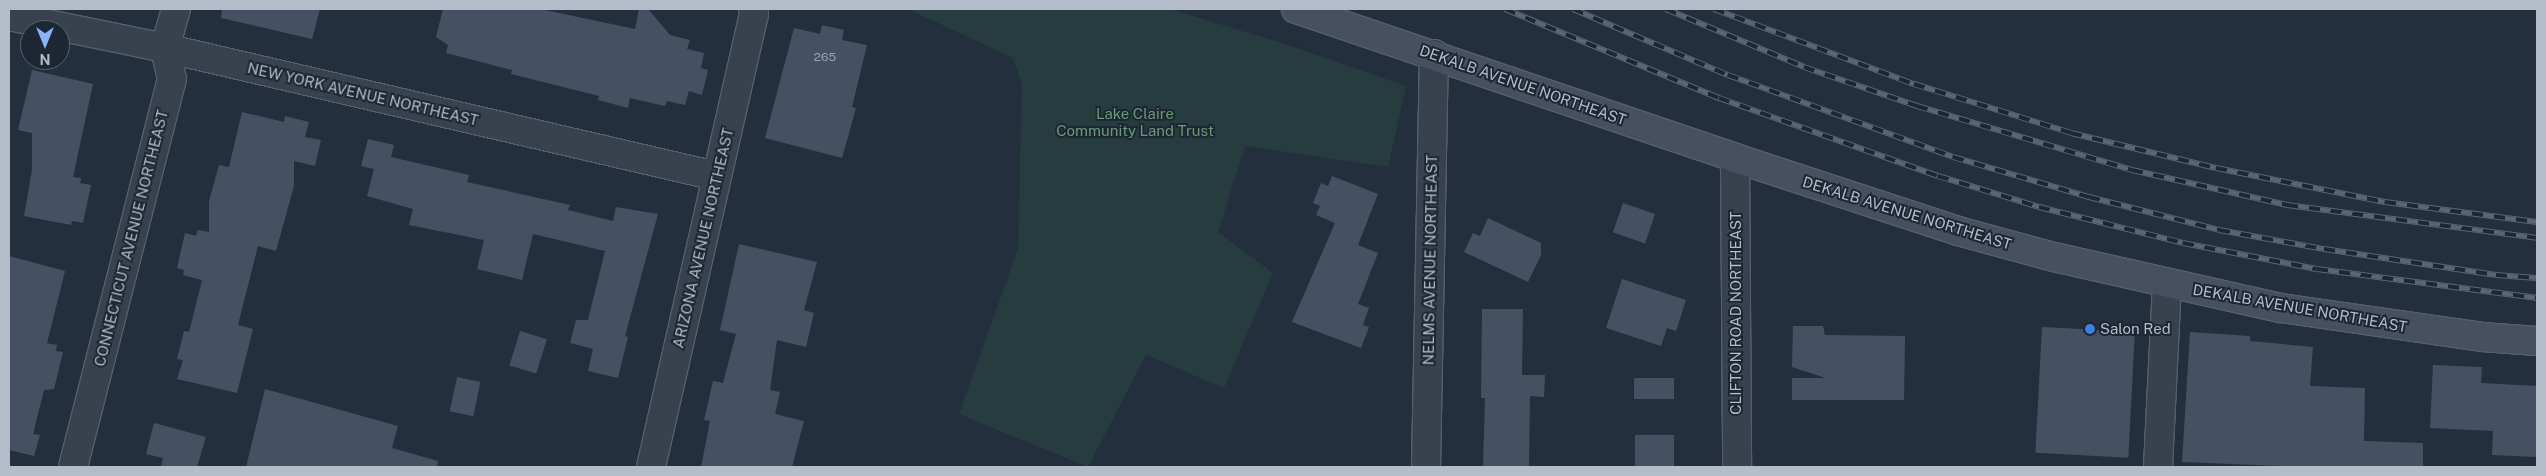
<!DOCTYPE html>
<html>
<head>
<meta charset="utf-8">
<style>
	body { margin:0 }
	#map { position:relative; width:2546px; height:476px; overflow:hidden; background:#242f3e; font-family:"Public Sans",sans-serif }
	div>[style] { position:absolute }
	.green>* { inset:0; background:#263c3f }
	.building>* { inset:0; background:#455162; transform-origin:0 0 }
	.roads { filter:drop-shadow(1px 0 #565f6c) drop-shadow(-1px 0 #565f6c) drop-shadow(0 1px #565f6c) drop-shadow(0 -1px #565f6c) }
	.minor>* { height:28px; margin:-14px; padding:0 14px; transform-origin:14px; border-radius:14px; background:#38414e }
	.tertiary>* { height:28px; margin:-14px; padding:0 14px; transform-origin:14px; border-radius:14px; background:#38414e }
	.secondary>* { height:28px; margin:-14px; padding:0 14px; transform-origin:14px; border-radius:14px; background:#465061 }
	.rail>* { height:5.5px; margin-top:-2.75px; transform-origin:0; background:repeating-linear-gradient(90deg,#1d2633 0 11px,#5a6575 0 22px); box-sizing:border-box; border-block:1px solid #5a6575 }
	.dots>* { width:14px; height:14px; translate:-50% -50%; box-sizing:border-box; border:2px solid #1d2633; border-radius:50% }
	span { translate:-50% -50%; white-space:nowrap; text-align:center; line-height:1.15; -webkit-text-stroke:4px #1d2633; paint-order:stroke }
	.number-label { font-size:12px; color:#98a1af }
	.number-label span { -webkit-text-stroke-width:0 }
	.street-label { font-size:15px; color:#b4bcc9 }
	.park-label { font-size:15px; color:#6b9a76 }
	.poi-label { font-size:15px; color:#b4bcc9 }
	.left { translate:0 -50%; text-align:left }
	.frame { position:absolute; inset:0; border:10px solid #b4bcc9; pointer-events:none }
	.north { position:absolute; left:20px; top:20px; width:50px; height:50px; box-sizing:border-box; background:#1d2633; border:1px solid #59626f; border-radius:50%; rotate:180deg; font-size:14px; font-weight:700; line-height:20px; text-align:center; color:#b4bcc9 }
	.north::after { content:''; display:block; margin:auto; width:18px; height:22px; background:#8ab4f8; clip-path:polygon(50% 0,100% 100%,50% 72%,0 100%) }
</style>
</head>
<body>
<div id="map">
	<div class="green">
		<div style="clip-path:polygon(908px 9px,1170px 9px,1285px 44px,1406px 86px,1388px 167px,1245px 146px,1218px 232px,1273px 273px,1224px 388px,1146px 355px,1088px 467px,959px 414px,1018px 249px,1022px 84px,1013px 58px)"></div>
	</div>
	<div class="building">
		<div style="clip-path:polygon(222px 9px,320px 9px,312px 39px,221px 18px)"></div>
		<div style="clip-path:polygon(443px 9px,540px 9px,635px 29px,639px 9px,648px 9px,670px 35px,690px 40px,687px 49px,704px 53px,701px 68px,708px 70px,702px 95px,689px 91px,685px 105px,667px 101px,665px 106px,630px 98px,628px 108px,598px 100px,599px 96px,511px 74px,512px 70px,446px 53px,448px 45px,436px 37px)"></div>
		<div style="clip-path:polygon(822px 25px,844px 30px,842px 40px,867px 45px,852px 107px,856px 108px,842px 158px,765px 138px,794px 28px,820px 34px)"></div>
		<div style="clip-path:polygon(32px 70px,93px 84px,73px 177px,81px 178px,80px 183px,91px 185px,83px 223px,72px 221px,71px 225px,24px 216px,32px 170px,32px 133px,18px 130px)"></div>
		<div style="clip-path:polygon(242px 112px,284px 122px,285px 116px,309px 122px,305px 137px,321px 140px,315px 166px,294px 161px,294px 186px,276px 251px,258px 246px,238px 325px,253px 329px,237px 393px,177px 379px,183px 360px,177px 359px,184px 331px,189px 332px,202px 280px,183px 275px,184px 270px,177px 268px,185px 233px,196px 236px,198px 230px,209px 232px,209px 201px,219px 165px,229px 167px)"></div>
		<div style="clip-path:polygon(368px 139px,394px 145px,391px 157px,469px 175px,467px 182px,570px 205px,568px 210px,613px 221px,616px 207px,658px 214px,625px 336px,628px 337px,618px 378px,588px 371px,593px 349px,570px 343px,576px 320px,588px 320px,605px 251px,533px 234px,522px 280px,477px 269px,484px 240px,409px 225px,413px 209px,367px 196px,374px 169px,361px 166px)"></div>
		<div style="clip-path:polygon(1332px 176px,1378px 194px,1358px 245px,1378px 253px,1358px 304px,1369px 308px,1363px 325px,1369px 327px,1361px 348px,1292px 322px,1335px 223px,1316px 215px,1320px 206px,1313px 203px,1321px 183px,1328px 186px)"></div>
		<div style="left:1623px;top:203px;width:34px;height:31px;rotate:19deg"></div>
		<div style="clip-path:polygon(1488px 218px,1541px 243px,1541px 255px,1528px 282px,1464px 252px,1473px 233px,1480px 236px)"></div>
		<div style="clip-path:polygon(739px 244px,817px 262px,804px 310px,814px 313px,806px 347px,777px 340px,770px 390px,780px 392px,775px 414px,804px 421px,792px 467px,701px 467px,710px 421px,704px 420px,713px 381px,723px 383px,736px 334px,720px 330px)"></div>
		<div style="clip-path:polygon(9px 256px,65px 271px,47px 343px,57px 345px,56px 351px,63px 352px,54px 389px,44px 390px,33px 434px,40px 435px,34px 456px,9px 450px)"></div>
		<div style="clip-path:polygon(1622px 279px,1686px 300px,1676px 331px,1667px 328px,1661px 346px,1606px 328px)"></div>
		<div style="clip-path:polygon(1482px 309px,1523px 309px,1522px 375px,1545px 375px,1544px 397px,1530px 396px,1529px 467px,1483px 467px,1485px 398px,1481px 398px)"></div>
		<div style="clip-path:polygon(1793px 326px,1823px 326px,1825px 335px,1905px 336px,1904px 400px,1792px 400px,1792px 378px,1826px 378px,1792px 367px)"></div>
		<div style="left:2042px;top:327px;width:93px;height:126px;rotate:3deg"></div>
		<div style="left:520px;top:331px;width:28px;height:36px;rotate:17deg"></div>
		<div style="clip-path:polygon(2190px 332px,2250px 336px,2250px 341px,2313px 347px,2310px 386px,2365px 388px,2364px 441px,2423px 443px,2423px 467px,2305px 467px,2182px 462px)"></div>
		<div style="clip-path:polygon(2433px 365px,2482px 367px,2481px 383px,2537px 386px,2537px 457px,2492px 455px,2493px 431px,2430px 428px)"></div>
		<div style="left:457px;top:377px;width:24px;height:35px;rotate:12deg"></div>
		<div style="left:1634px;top:378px;width:40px;height:21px"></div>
		<div style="clip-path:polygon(265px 389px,398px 426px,392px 448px,438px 461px,437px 467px,246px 467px)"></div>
		<div style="clip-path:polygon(154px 423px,206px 437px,197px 467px,161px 467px,163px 458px,146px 454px)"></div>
		<div style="left:1674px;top:435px;width:32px;height:39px;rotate:90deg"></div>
	</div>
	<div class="roads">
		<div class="minor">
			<div style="left:9px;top:16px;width:159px;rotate:11.6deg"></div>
			<div style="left:165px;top:48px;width:566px;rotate:13.08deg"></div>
			<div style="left:73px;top:467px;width:400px;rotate:-75.7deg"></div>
			<div style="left:172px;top:79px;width:32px;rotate:-103deg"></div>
			<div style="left:165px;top:48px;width:41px;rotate:-74.2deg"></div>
			<div style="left:651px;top:467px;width:464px;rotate:-77.2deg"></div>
			<div style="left:754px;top:15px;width:6px;rotate:-99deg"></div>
			<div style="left:1426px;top:467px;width:413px;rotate:-88.9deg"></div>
			<div style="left:2158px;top:467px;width:182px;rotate:-87.2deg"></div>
		</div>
		<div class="tertiary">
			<div style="left:1735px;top:158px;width:309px;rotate:89.6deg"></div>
		</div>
		<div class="secondary">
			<div style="left:1296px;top:9px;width:464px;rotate:18.7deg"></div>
			<div style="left:1735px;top:158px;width:235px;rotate:18.1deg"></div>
			<div style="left:1958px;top:231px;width:99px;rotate:15.2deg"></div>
			<div style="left:2054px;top:257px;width:233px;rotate:12.7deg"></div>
			<div style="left:2281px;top:308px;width:203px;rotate:8.2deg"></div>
			<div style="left:2482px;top:337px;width:55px;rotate:4.2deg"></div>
		</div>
	</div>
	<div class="rail">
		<div style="left:1505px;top:9px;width:232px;rotate:22.6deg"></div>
		<div style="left:1719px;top:98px;width:232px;rotate:19.6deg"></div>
		<div style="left:1938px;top:176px;width:106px;rotate:17.1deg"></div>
		<div style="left:2039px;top:207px;width:148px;rotate:14deg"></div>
		<div style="left:2183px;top:243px;width:136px;rotate:11deg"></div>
		<div style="left:2317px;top:269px;width:222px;rotate:7.5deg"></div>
		<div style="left:1573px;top:9px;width:168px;rotate:23.1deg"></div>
		<div style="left:1728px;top:75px;width:239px;rotate:20deg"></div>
		<div style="left:1953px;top:157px;width:142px;rotate:16.4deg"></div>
		<div style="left:2089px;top:197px;width:134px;rotate:14.2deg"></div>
		<div style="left:2219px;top:230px;width:107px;rotate:10.3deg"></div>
		<div style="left:2324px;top:249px;width:174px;rotate:8.6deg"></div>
		<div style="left:2496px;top:275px;width:41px;rotate:4.2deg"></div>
		<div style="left:1666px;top:9px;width:150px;rotate:22.8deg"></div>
		<div style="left:1804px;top:67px;width:120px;rotate:19deg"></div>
		<div style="left:1917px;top:106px;width:224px;rotate:16.6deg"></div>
		<div style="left:2132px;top:170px;width:159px;rotate:12.7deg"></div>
		<div style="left:2287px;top:205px;width:252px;rotate:7.5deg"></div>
		<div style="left:1714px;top:9px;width:214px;rotate:20.6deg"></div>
		<div style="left:1914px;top:84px;width:164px;rotate:17.3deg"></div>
		<div style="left:2071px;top:133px;width:149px;rotate:13.6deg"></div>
		<div style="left:2216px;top:168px;width:172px;rotate:11.4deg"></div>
		<div style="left:2385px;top:202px;width:153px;rotate:7.5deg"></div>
	</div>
	<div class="dots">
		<div style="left:2090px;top:329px;background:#3f7fe0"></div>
	</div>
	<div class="number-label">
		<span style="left:825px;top:58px">265</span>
	</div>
	<div class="street-label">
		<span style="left:1523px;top:85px;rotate:19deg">DEKALB AVENUE NORTHEAST</span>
		<span style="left:363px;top:94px;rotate:13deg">NEW YORK AVENUE NORTHEAST</span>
		<span style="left:1907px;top:213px;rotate:17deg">DEKALB AVENUE NORTHEAST</span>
		<span style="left:131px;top:238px;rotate:-76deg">CONNECTICUT AVENUE NORTHEAST</span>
		<span style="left:703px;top:238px;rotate:-77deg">ARIZONA AVENUE NORTHEAST</span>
		<span style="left:1430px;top:260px;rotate:-89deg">NELMS AVENUE NORTHEAST</span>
		<span style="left:2300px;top:308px;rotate:10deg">DEKALB AVENUE NORTHEAST</span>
		<span style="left:1736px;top:313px;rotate:-90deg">CLIFTON ROAD NORTHEAST</span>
	</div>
	<div class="park-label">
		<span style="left:1135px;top:122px">Lake Claire<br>Community Land Trust</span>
	</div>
	<div class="poi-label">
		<span class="left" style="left:2100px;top:329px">Salon Red</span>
	</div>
	<div class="frame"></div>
	<div class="north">N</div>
</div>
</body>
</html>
